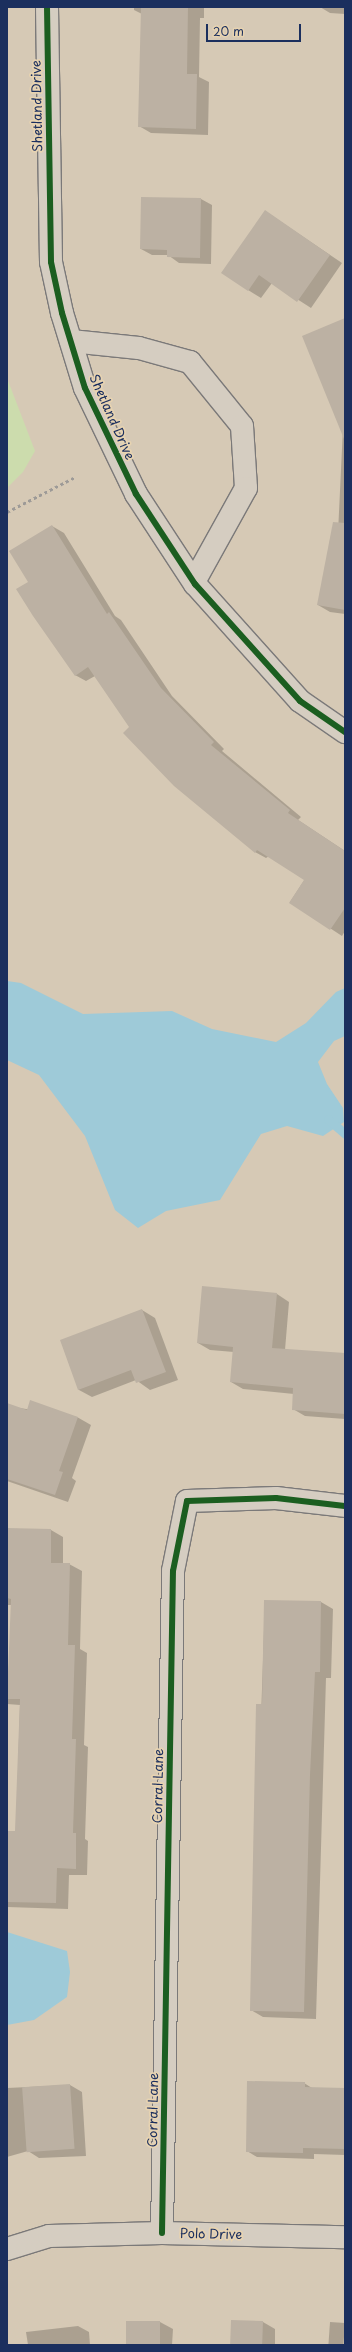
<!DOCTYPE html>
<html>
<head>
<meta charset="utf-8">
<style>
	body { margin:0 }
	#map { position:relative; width:352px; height:2352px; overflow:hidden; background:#d6c9b5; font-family:"Playpen Sans",sans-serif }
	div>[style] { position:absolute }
	.green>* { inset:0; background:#ccdcad }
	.water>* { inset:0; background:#9ecad8 }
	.shadow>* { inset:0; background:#0003; transform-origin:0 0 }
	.stream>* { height:9px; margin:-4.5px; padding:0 4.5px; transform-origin:4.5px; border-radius:4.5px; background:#9ecad8 }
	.building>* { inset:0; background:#bcb1a3; transform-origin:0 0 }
	.path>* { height:2.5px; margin-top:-1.25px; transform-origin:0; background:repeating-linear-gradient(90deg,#9d9a97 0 3px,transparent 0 6px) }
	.roads { filter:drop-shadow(1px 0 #7b7979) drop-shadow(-1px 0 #7b7979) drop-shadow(0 1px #7b7979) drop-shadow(0 -1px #7b7979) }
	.minor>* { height:22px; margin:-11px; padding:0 11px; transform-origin:11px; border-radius:11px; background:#d5cdc1 }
	.cycleway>* { height:6px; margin:-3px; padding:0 3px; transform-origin:3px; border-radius:3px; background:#1b5e20 }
	span { translate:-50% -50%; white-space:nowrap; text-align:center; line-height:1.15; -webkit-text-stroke:3.5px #e7d3b1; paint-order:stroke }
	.street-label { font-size:13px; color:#1b2f5e }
	.frame { position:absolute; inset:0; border:8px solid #1b2f5e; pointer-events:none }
	.scale { position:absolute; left:206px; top:24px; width:95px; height:18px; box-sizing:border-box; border:2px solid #1b2f5e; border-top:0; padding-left:5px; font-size:12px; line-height:14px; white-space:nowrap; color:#1b2f5e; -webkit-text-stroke:3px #e7d3b1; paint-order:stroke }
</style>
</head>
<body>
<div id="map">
	<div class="green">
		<div style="clip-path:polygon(7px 378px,35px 451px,23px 472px,7px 488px)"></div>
	</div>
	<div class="water">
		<div style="clip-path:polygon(7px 981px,21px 983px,83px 1014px,172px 1011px,212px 1029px,276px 1042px,306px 1023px,336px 992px,345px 988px,345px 1036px,334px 1041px,318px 1062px,327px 1084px,343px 1108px,344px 1122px,323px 1136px,287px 1126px,261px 1134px,220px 1200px,166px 1211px,138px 1228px,115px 1210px,85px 1136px,39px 1075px,7px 1060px)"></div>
		<div style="clip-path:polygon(7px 1932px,67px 1951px,70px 1972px,67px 1997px,34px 2020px,7px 2025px)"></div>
	</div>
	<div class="shadow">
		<div style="clip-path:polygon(134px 7px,204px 7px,204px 18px,200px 18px,199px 77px,209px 82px,208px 135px,151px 133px,139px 126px,142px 14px,134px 10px)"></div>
		<div style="clip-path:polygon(320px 7px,345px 7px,345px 14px,330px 13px)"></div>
		<div style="clip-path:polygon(142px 198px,201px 199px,212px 205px,211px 264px,179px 263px,168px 255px,152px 255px,141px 249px)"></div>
		<div style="clip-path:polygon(265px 211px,342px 263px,311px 308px,272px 283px,261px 298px,248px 290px)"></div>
		<div style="clip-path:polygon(343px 427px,345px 427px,345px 614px,330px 612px,318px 605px,338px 533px)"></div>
		<div style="clip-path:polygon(52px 526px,64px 533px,115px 616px,121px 620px,172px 696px,224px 749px,222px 751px,301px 817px,298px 820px,345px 851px,345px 931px,342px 936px,290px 902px,305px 879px,269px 856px,266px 858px,255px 852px,130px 727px,95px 676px,86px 681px,75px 675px,29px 582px)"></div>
		<div style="clip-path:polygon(277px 1294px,289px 1302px,285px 1350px,345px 1354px,345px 1419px,305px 1416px,293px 1409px,294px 1394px,243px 1389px,231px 1382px,234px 1352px,210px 1350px,198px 1343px)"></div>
		<div style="clip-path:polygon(142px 1310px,155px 1318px,178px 1380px,150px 1390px,136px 1380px,92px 1397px,79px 1390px,61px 1341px)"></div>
		<div style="clip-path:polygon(7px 1406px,77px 1417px,91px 1425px,72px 1478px,76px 1481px,68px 1502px,7px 1481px)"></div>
		<div style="clip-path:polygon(7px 1529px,51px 1530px,63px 1537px,63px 1564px,69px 1564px,82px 1571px,80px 1649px,87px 1653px,84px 1745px,88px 1747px,85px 1839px,88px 1841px,87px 1875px,69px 1875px,68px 1909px,7px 1907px,7px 1832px,16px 1832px,20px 1705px,7px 1704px,12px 1605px,7px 1605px)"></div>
		<div style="clip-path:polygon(265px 1601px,321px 1602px,333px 1609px,331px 1678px,326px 1678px,316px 2019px,263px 2017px,251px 2010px)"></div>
		<div style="clip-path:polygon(304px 2083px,312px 2088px,345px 2089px,345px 2155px,314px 2154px,314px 2159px,257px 2157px,247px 2151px)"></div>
		<div style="clip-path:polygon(70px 2085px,82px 2092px,86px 2156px,39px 2158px,28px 2151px,7px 2157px,7px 2088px)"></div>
		<div style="clip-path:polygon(232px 2321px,263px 2322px,275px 2329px,275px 2345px,231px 2345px)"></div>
		<div style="clip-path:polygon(127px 2322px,160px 2322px,173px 2329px,172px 2345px,127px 2345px)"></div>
		<div style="left:330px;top:2322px;width:15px;height:23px;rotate:4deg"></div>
		<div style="clip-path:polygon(78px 2326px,89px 2332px,90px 2345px,28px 2345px,26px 2332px)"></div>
	</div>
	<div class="stream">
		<div style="left:328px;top:1119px;width:23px;rotate:41deg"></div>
	</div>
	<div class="building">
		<div style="clip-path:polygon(141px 7px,188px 7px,187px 74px,197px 74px,196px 129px,138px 127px)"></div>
		<div style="clip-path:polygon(141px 197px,201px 198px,200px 258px,167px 257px,167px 250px,140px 249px)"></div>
		<div style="clip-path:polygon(265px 210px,330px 255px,297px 302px,259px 275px,248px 291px,221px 273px)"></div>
		<div style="clip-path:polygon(345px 318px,345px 438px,344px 439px,302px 336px)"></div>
		<div style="clip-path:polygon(333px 522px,345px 523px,345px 610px,317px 605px)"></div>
		<div style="clip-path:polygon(52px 525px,107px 614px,109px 612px,161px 688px,214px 742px,211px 745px,290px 810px,288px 813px,345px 851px,345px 908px,330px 930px,289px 903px,304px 880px,257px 850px,255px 853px,174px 786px,123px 733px,129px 727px,88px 667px,75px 676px,33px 616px,16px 589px,28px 582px,9px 551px)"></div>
		<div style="clip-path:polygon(202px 1286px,277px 1293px,272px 1348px,345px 1353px,345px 1414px,292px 1410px,293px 1388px,230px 1382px,233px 1347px,197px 1343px)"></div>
		<div style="clip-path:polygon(142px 1309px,166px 1372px,136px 1383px,131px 1370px,78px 1390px,60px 1340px)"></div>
		<div style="clip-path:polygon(30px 1400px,78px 1417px,59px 1471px,63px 1472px,55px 1495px,7px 1479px,7px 1403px,27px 1410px)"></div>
		<div style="clip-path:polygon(7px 1528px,51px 1529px,51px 1563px,70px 1563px,68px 1645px,75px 1645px,72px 1739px,76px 1739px,73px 1833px,76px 1833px,76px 1869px,57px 1868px,56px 1903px,7px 1902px,7px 1831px,15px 1831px,20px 1699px,7px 1699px,11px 1599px,7px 1598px)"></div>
		<div style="clip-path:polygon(264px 1600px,321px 1601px,320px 1672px,315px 1672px,310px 1775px,304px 2012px,250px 2011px,256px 1704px,262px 1704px)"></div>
		<div style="clip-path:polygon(247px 2081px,305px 2082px,305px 2087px,345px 2088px,345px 2149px,303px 2148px,303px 2153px,246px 2152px)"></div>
		<div style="left:70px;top:2084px;width:65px;height:48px;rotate:86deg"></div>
		<div style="left:231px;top:2320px;width:32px;height:25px;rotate:2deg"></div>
		<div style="left:126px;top:2321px;width:34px;height:24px"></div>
	</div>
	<div class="path">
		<div style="left:7px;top:512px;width:76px;rotate:-27.2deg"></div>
	</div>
	<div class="roads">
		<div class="minor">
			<div style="left:47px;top:7px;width:255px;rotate:89.1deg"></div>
			<div style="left:51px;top:262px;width:52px;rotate:77.8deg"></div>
			<div style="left:62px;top:313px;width:78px;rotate:73deg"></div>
			<div style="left:85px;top:388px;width:118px;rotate:64.3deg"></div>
			<div style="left:136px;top:494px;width:108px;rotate:56.8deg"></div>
			<div style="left:195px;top:584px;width:157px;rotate:48.1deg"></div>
			<div style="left:300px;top:701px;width:55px;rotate:34.6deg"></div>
			<div style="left:71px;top:341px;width:68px;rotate:5.9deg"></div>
			<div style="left:139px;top:348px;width:53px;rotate:15.4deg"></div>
			<div style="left:190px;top:362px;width:82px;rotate:50.9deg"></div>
			<div style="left:242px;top:426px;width:62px;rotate:86.3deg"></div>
			<div style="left:246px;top:488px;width:107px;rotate:119deg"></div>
			<div style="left:162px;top:2233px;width:662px;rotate:-89.05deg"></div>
			<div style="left:173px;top:1571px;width:71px;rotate:-78.7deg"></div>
			<div style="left:187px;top:1501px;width:89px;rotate:-1.9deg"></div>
			<div style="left:276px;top:1498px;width:69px;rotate:6.6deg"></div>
			<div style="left:7px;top:2249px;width:44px;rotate:-17.2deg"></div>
			<div style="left:49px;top:2236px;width:113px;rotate:-1.5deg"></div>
			<div style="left:162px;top:2233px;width:183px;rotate:1.3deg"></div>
		</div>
	</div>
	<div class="cycleway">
		<div style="left:47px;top:7px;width:255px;rotate:89.1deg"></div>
		<div style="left:51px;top:262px;width:52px;rotate:77.8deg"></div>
		<div style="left:62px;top:313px;width:78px;rotate:73deg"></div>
		<div style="left:85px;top:388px;width:118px;rotate:64.3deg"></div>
		<div style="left:136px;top:494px;width:108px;rotate:56.8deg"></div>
		<div style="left:195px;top:584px;width:157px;rotate:48.1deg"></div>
		<div style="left:300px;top:701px;width:55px;rotate:34.6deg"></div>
		<div style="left:162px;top:2233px;width:662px;rotate:-89.05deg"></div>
		<div style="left:173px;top:1571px;width:71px;rotate:-78.7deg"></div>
		<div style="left:187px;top:1501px;width:89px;rotate:-1.9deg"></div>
		<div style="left:276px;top:1498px;width:69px;rotate:6.6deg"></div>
	</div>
	<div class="street-label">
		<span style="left:37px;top:106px;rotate:-91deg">Shetland Drive</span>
		<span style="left:112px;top:417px;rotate:66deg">Shetland Drive</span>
		<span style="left:158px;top:1786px;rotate:-89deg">Corral Lane</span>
		<span style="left:153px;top:2110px;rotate:-89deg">Corral Lane</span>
		<span style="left:211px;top:2234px;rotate:1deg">Polo Drive</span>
	</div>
	<div class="frame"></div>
	<div class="scale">20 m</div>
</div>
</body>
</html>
